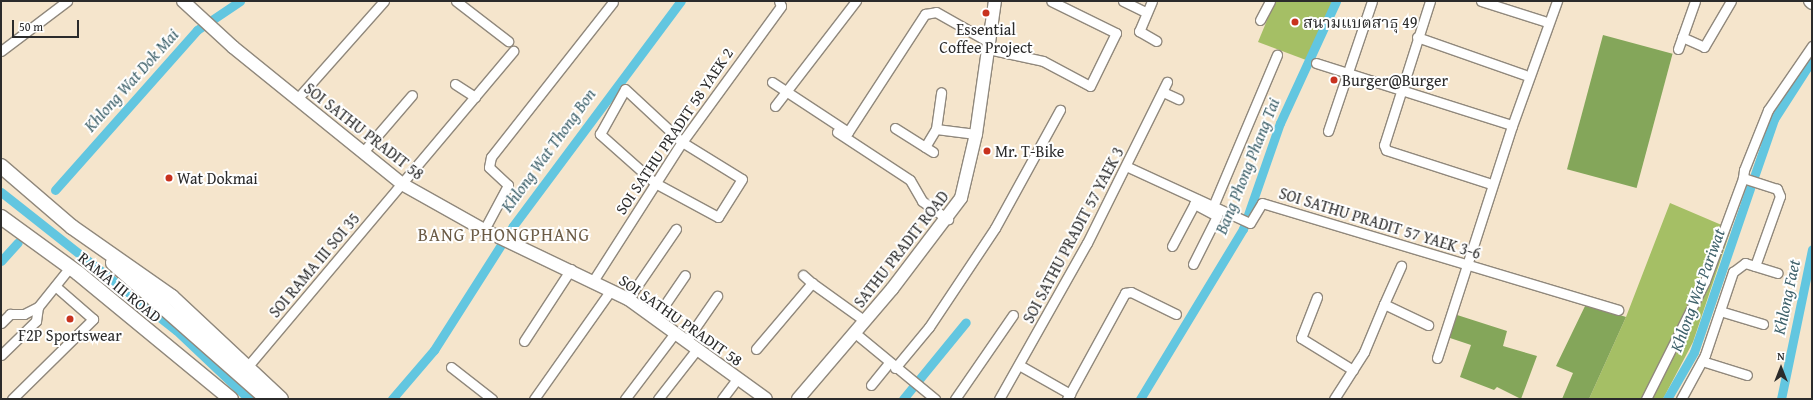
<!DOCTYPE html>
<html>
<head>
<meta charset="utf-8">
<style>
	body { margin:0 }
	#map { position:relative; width:1813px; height:400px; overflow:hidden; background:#f5e5cc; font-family:"Gentium Book Plus","Noto Serif Thai",serif }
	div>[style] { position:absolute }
	.green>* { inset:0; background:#a5bf65 }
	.forest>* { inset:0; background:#84a65a; transform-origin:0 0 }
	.canal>* { height:9px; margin:-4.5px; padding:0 4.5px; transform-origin:4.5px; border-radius:4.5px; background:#62c6e0 }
	.roads { filter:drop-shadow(1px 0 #90887c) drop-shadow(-1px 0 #90887c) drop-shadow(0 1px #90887c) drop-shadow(0 -1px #90887c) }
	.street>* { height:9px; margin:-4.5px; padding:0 4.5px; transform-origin:4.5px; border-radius:4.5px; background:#fff }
	.secondary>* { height:12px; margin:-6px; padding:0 6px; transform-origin:6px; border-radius:6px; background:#fff }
	.primary>* { height:14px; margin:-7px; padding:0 7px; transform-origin:7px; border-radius:7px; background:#fff }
	.dots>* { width:11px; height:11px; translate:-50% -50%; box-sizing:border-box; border:2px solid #fff; border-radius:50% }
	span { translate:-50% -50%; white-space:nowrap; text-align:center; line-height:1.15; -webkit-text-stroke:4px #fff; paint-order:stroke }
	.poi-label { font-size:16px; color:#2b2b2b }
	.left { translate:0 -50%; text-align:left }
	.street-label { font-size:16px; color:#2b2b2b }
	.water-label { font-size:17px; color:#3e616a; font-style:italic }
	.quarter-label { font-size:18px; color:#6b5b45; letter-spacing:1px }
	.frame { position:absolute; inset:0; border:2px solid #2b2b2b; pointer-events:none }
	.north { position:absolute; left:1761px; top:348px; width:40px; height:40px; -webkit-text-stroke:3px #fff; paint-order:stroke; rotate:0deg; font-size:11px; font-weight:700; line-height:16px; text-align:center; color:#2b2b2b }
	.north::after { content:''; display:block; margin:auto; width:14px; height:18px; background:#2b2b2b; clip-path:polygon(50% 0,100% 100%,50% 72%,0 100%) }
	.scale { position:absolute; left:12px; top:20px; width:67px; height:18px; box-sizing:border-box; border:2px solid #2b2b2b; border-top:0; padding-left:5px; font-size:12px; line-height:14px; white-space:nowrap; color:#2b2b2b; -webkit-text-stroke:3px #fff; paint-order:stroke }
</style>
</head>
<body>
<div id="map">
	<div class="green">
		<div style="clip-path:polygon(1275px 1px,1333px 1px,1306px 60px,1258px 42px)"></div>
		<div style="clip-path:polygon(1670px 203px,1731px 229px,1693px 342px,1663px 399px,1589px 399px,1626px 317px)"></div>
	</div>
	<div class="forest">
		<div style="left:1603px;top:35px;width:72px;height:139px;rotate:15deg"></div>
		<div style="clip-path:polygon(1586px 304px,1626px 317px,1589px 399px,1562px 399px,1573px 373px,1556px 366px)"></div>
		<div style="clip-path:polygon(1454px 314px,1507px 331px,1503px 346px,1537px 356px,1521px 399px,1497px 387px,1494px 390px,1460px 377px,1471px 345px,1447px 337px)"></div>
	</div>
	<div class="canal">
		<div style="left:1755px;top:174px;width:58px;rotate:-70.9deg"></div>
		<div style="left:1774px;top:119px;width:70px;rotate:-57.2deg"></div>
		<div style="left:55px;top:190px;width:214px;rotate:-48.4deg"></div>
		<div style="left:197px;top:30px;width:52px;rotate:-34deg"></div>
		<div style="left:1px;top:192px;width:223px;rotate:38.3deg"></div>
		<div style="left:176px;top:330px;width:100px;rotate:43.4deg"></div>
		<div style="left:1px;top:261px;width:25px;rotate:-48deg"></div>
		<div style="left:392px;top:399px;width:65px;rotate:-49.4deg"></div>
		<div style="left:434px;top:350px;width:147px;rotate:-57.5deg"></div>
		<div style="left:513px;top:226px;width:281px;rotate:-53.3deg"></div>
		<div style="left:903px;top:399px;width:99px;rotate:-50.7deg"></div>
		<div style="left:1140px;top:399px;width:199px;rotate:-58.8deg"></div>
		<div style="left:1243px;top:229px;width:112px;rotate:-70.8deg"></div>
		<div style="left:1280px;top:123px;width:134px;rotate:-65.3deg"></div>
		<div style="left:1667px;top:399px;width:54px;rotate:-60.1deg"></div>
		<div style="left:1694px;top:352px;width:173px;rotate:-71.1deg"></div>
		<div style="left:1781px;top:399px;width:153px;rotate:-78.3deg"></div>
	</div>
	<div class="roads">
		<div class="street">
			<div style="left:456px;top:1px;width:66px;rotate:37.6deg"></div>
			<div style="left:1123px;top:1px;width:25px;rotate:26deg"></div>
			<div style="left:1152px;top:1px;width:33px;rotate:113deg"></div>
			<div style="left:1139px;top:31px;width:20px;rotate:30deg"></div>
			<div style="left:1430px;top:1px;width:151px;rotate:107.7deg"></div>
			<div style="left:1384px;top:145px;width:5px;rotate:68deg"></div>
			<div style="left:1386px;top:150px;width:107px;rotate:17.9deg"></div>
			<div style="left:1481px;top:1px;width:66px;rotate:17.6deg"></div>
			<div style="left:1260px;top:20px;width:21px;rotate:-62deg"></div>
			<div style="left:1417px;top:37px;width:114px;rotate:19.4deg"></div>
			<div style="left:1682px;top:37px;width:24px;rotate:24deg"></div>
			<div style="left:1704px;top:47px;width:53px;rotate:-59.6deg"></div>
			<div style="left:988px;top:49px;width:56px;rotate:12.3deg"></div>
			<div style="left:1043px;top:61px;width:53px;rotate:28deg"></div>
			<div style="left:1090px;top:86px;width:59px;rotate:-63.9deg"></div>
			<div style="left:1116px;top:33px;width:72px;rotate:-153.8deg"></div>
			<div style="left:1678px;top:49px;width:51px;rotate:-70.5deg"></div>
			<div style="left:1px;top:51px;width:83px;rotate:-37.1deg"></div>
			<div style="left:1316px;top:63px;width:201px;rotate:17.6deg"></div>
			<div style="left:772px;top:82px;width:91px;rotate:33.3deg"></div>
			<div style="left:848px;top:132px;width:141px;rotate:-56.9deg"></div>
			<div style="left:925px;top:14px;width:11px;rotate:-10deg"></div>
			<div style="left:936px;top:12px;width:61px;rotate:29.5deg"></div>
			<div style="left:455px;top:84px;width:24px;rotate:33deg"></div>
			<div style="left:625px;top:89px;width:78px;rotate:42.9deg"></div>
			<div style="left:682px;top:142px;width:70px;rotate:31.7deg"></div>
			<div style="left:742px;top:179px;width:45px;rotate:122.3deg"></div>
			<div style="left:718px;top:217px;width:72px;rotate:-151.6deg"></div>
			<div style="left:655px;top:183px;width:74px;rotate:-138.3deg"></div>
			<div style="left:600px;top:134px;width:51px;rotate:-60.9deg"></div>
			<div style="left:1163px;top:92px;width:17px;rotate:25deg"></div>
			<div style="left:297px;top:99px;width:131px;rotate:-48.4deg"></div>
			<div style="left:775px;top:106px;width:133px;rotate:-52.4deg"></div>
			<div style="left:895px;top:128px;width:45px;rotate:32.3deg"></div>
			<div style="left:936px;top:129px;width:40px;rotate:7.1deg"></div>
			<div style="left:1328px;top:131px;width:137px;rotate:-71.3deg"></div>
			<div style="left:837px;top:132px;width:87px;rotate:33.3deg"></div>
			<div style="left:910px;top:180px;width:24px;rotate:60deg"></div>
			<div style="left:922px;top:201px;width:32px;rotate:35deg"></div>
			<div style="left:925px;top:147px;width:21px;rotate:-59deg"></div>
			<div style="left:936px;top:129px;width:37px;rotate:-82deg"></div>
			<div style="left:363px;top:152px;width:75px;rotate:-49.3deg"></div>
			<div style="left:1128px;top:167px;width:134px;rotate:24.7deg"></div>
			<div style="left:1250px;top:223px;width:23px;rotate:-59deg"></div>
			<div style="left:1262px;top:203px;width:372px;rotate:16.7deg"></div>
			<div style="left:1214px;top:204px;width:162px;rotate:-67.1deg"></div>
			<div style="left:484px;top:230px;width:51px;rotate:-61.9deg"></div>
			<div style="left:508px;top:185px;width:26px;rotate:-137deg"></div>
			<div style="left:489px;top:167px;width:10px;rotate:-79deg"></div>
			<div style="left:491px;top:157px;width:197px;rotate:-51.8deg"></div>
			<div style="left:1172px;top:246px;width:53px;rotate:-62deg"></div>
			<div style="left:1193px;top:264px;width:54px;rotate:-63.4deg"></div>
			<div style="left:1217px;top:216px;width:26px;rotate:-152deg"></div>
			<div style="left:1755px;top:266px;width:74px;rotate:-70.3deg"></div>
			<div style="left:1780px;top:196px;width:8px;rotate:-113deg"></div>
			<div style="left:1777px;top:189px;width:36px;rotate:-162deg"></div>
			<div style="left:1743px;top:178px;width:8px;rotate:-83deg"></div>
			<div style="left:1744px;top:170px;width:65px;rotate:-68.2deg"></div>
			<div style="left:1768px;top:110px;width:78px;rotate:-55.5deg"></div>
			<div style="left:803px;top:275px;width:12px;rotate:42deg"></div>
			<div style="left:593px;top:281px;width:165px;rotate:-57.4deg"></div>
			<div style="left:682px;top:142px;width:168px;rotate:-53.9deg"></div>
			<div style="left:781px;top:6px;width:5px;rotate:-112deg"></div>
			<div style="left:1317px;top:297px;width:44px;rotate:111.3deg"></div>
			<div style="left:1301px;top:338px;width:61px;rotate:31.6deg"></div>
			<div style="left:628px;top:299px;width:85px;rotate:-55.6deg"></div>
			<div style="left:1384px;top:304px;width:42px;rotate:-65.9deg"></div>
			<div style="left:1720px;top:311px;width:45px;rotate:16.8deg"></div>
			<div style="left:655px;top:319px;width:53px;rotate:-55.7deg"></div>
			<div style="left:1px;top:323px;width:13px;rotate:-45deg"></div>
			<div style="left:10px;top:314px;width:14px"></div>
			<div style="left:24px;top:314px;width:16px;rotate:-27deg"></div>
			<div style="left:38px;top:307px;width:51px;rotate:-51.3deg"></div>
			<div style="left:855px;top:333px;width:104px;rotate:39.5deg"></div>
			<div style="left:524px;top:341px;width:86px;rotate:-56.9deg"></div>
			<div style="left:686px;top:341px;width:55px;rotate:-55.4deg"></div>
			<div style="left:756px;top:349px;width:87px;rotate:-49.7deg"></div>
			<div style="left:812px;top:283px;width:65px;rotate:35.6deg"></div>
			<div style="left:1px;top:355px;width:49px;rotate:-44.2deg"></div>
			<div style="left:36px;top:321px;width:14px;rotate:-82deg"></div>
			<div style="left:1437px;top:358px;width:244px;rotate:-72.1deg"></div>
			<div style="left:1512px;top:126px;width:133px;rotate:-70.2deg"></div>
			<div style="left:1702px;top:361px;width:47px;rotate:17.3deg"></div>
			<div style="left:1019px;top:365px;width:59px;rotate:29.6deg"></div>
			<div style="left:248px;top:366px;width:412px;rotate:-49.9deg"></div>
			<div style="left:451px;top:367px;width:52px;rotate:38deg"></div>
			<div style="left:895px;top:368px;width:53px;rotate:-50.3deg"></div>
			<div style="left:929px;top:327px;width:119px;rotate:-56.3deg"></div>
			<div style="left:995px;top:228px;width:135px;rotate:-61.2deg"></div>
			<div style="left:871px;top:385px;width:28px;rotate:-51deg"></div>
			<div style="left:12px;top:399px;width:114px;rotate:-44.6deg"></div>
			<div style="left:93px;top:319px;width:50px;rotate:-139deg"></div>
			<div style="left:534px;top:399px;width:133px;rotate:-54.8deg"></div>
			<div style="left:625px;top:399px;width:83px;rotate:-52.9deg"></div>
			<div style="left:658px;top:399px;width:63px;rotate:-52deg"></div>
			<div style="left:722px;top:399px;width:26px;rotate:-53deg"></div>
			<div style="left:955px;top:399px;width:102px;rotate:-55.4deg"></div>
			<div style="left:999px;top:399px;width:179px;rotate:-60.6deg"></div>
			<div style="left:1087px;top:243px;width:180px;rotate:-63.6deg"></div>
			<div style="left:1067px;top:399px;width:121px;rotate:-61.3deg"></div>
			<div style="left:1125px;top:293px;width:6px;rotate:-9deg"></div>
			<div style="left:1131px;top:292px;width:50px;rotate:26.1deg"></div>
			<div style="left:1334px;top:399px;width:56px;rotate:-57.4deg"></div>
			<div style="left:1364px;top:352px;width:52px;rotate:-67.4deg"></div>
			<div style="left:1384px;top:304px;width:49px;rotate:25.5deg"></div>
			<div style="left:1646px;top:399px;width:132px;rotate:-63.4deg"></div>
			<div style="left:1705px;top:281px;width:110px;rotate:-69.7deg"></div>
			<div style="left:1681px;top:399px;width:50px;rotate:-61.4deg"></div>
			<div style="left:1705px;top:355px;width:88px;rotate:-71.4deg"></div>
			<div style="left:1733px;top:272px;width:15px;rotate:-37deg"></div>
			<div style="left:1745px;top:263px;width:34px;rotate:17deg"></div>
		</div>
		<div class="secondary">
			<div style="left:183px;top:1px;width:68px;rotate:42.6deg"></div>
			<div style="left:233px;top:47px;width:218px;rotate:39deg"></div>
			<div style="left:402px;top:184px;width:94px;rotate:29.3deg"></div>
			<div style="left:484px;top:230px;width:160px;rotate:25.6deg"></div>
			<div style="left:628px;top:299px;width:170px;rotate:35.9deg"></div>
			<div style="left:1810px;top:1px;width:3px;rotate:45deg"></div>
			<div style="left:798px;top:399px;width:145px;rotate:-49.5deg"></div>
			<div style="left:892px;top:289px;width:114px;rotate:-52.8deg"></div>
			<div style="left:961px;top:198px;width:66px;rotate:-76.8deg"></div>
			<div style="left:976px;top:134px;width:134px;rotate:-81.9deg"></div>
		</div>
		<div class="primary">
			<div style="left:1px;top:166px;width:94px;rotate:40.7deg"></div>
			<div style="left:72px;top:227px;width:122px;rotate:35deg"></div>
			<div style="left:172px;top:297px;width:149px;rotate:43.1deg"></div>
			<div style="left:1px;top:217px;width:95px;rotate:36deg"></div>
			<div style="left:78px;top:273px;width:198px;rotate:39.5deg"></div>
			<div style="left:113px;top:263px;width:205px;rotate:41.4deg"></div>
		</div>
	</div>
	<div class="dots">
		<div style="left:986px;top:13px;background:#c8321e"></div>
		<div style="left:1295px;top:22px;background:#c8321e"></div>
		<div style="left:1334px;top:80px;background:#c8321e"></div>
		<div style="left:987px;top:151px;background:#c8321e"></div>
		<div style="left:169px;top:178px;background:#c8321e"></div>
		<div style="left:70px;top:319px;background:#c8321e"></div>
	</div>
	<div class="poi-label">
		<span class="left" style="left:1303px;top:22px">สนามแบตสาธุ 49</span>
		<span style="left:986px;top:38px">Essential<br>Coffee Project</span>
		<span class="left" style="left:1342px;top:80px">Burger@Burger</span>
		<span class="left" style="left:995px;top:151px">Mr. T-Bike</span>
		<span class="left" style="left:177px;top:178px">Wat Dokmai</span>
		<span style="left:70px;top:335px">F2P Sportswear</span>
	</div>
	<div class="street-label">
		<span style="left:364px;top:131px;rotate:38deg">SOI SATHU PRADIT 58</span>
		<span style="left:674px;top:131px;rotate:-56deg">SOI SATHU PRADIT 58 YAEK 2</span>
		<span style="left:1380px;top:223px;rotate:17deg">SOI SATHU PRADIT 57 YAEK 3-6</span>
		<span style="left:1073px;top:235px;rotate:-62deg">SOI SATHU PRADIT 57 YAEK 3</span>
		<span style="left:901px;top:249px;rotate:-52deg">SATHU PRADIT ROAD</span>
		<span style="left:314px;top:265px;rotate:-50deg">SOI RAMA III SOI 35</span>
		<span style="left:120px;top:287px;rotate:39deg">RAMA III ROAD</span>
		<span style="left:681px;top:320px;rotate:35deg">SOI SATHU PRADIT 58</span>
	</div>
	<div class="water-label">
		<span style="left:131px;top:80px;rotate:-48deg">Khlong Wat Dok Mai</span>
		<span style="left:548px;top:150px;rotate:-54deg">Khlong Wat Thong Bon</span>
		<span style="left:1247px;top:166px;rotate:-68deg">Bang Phong Phang Tai</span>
		<span style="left:1697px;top:290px;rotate:-70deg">Khlong Wat Pariwat</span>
		<span style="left:1786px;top:297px;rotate:-78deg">Khlong Faet</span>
	</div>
	<div class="quarter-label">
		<span style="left:504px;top:235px">BANG PHONGPHANG</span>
	</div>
	<div class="frame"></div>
	<div class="north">N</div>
	<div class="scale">50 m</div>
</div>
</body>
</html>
